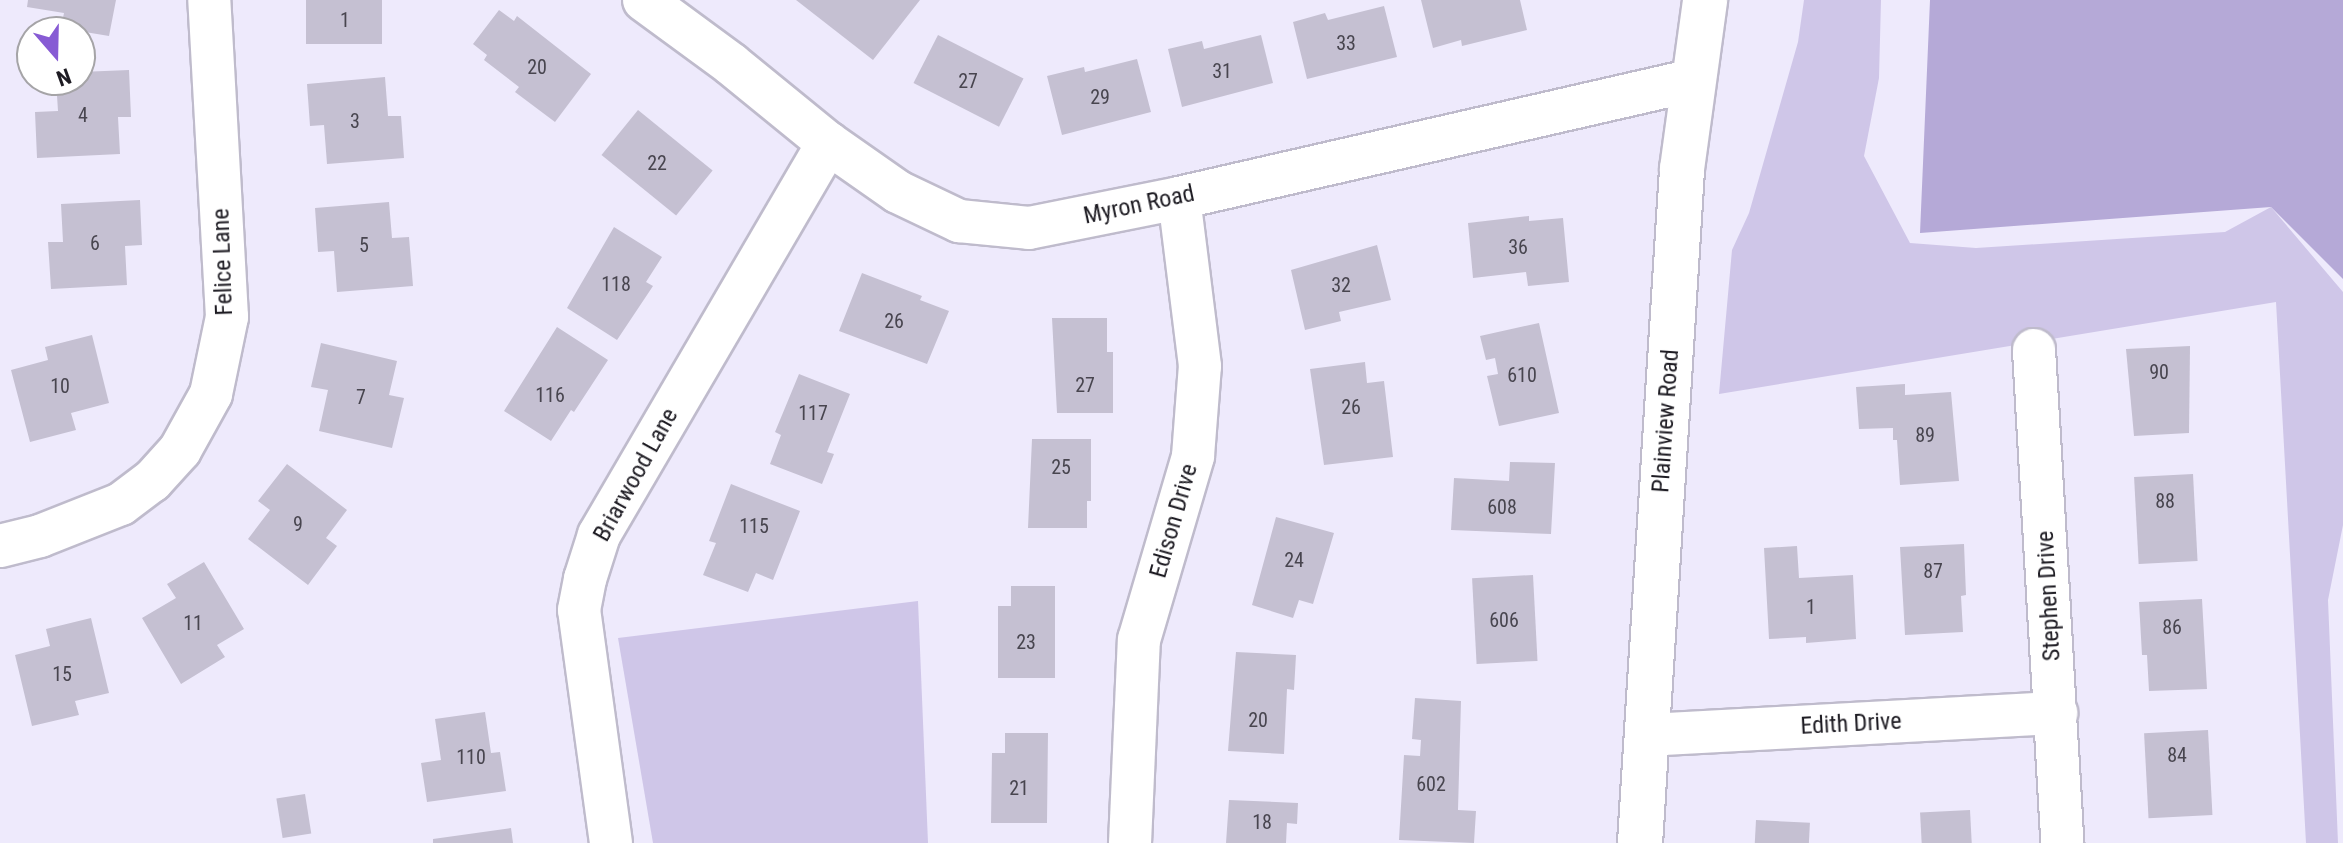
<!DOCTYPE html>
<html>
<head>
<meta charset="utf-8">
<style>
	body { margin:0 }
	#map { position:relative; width:2343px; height:843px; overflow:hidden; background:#eeeafc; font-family:"Roboto Condensed",sans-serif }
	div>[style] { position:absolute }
	.green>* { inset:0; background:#cfc6e8 }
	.water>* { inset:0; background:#b5a9d7 }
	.building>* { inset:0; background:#c5c0d2; transform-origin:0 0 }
	.roads { filter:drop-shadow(2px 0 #bfbbcc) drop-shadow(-2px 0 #bfbbcc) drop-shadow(0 2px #bfbbcc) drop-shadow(0 -2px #bfbbcc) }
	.street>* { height:42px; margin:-21px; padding:0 21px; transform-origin:21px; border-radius:21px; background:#fff }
	.secondary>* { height:44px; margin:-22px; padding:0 22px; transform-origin:22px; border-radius:22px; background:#fff }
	span { translate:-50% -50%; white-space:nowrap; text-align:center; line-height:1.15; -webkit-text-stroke:6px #fff; paint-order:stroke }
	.number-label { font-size:20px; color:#48454f }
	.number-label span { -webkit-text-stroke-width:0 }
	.street-label { font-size:24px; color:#1e1c23 }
	.north { position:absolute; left:16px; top:16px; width:80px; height:80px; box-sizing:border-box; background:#fff; border:2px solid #a5a4a7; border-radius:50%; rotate:160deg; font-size:22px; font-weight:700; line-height:32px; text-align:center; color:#1e1c23 }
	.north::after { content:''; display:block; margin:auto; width:28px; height:36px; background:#875bd4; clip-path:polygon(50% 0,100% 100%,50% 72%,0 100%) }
</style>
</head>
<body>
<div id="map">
	<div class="green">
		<div style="clip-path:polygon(1804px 0,1881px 0,1879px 78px,1864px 156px,1910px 243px,1976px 248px,2225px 232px,2271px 207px,2343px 292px,2343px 525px,2328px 600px,2338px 843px,2306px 843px,2276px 302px,1719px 394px,1732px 250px,1749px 213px,1798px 42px)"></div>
		<div style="clip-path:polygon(918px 601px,928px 843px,653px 843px,618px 638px)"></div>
	</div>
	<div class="water">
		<div style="clip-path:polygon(1930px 0,2343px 0,2343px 279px,2271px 207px,1920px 233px)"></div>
	</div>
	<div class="building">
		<div style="clip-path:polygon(28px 0,116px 0,109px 36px,61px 28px,64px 13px,27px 7px)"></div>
		<div style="left:306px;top:0;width:76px;height:44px"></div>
		<div style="clip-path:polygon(796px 0,920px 0,873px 60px)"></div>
		<div style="clip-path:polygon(1421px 0,1520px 0,1527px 30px,1462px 46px,1461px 40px,1433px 48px)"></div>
		<div style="clip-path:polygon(1384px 6px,1397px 57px,1307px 79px,1293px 22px,1325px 13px,1328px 20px)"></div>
		<div style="clip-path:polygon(499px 10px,514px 21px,517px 16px,591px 74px,555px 122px,515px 92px,519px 87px,484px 60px,487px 55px,473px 44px)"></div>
		<div style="left:938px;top:35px;width:96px;height:54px;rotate:27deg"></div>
		<div style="clip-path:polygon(1261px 35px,1273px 83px,1182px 107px,1168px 49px,1202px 41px,1204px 49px)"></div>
		<div style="clip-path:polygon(1137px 59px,1151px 112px,1062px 135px,1047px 76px,1084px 67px,1085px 72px)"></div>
		<div style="clip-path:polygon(129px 70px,131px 117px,118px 117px,120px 154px,37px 158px,35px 112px,58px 111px,56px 80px,80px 80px,80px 72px)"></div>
		<div style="clip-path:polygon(385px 77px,388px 116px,401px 116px,404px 158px,327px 164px,324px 125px,310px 126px,307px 84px)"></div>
		<div style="left:638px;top:110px;width:96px;height:58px;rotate:39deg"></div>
		<div style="clip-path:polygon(140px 200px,142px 245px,125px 246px,127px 285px,51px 289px,48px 242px,63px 242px,61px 204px)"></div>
		<div style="clip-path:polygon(389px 202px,392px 238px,409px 237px,413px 286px,337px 292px,334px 251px,318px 252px,315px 208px)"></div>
		<div style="clip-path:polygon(1529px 216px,1529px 221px,1563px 218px,1569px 282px,1528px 286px,1526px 272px,1473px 278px,1468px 223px)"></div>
		<div style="clip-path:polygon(614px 227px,662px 257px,646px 282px,653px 286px,617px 340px,567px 308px)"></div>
		<div style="clip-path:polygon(1377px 245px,1391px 300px,1339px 312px,1341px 321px,1305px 330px,1291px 270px)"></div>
		<div style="clip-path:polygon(862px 273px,922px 296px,920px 300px,949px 311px,927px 364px,839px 331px)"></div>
		<div style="clip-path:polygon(1052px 318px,1107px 318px,1107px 352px,1113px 352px,1113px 413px,1057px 413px)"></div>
		<div style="clip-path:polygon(1539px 323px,1559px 413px,1499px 426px,1487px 376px,1498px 374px,1495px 358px,1486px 360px,1480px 336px)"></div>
		<div style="clip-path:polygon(557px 327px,608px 360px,574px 412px,571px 410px,551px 441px,504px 411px)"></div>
		<div style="clip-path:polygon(92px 335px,109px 403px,71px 413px,76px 430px,30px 442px,11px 370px,48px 360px,45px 347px)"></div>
		<div style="clip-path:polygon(321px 343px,397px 361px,389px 395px,404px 398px,392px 448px,319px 431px,328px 390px,311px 387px)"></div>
		<div style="clip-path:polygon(2190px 346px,2189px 433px,2134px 436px,2126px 349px)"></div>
		<div style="clip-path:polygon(1365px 362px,1367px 383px,1384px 381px,1393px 457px,1324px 465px,1310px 369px)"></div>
		<div style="clip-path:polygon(799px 374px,850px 394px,827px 452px,834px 454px,822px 484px,770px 464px,781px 435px,775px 432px)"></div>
		<div style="clip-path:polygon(1905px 384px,1905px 395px,1951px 392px,1959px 481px,1900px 485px,1897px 440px,1893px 440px,1893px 428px,1859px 429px,1856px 387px)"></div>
		<div style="clip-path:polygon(1032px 439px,1091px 439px,1091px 501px,1087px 501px,1087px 528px,1028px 528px)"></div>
		<div style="clip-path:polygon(1510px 462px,1555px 463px,1551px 534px,1451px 530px,1454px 478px,1509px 481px)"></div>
		<div style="clip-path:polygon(287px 464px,347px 510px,326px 538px,337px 546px,308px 585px,248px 539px,270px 510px,258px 501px)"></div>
		<div style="left:2193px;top:474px;width:87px;height:59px;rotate:87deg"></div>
		<div style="clip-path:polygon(731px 484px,800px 511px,773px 580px,756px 573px,748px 592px,703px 575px,716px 543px,709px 541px)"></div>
		<div style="clip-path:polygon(1276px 517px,1334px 533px,1313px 604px,1299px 600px,1293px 618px,1252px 605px)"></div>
		<div style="clip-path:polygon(1964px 544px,1966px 595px,1961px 596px,1963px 632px,1905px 635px,1900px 547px)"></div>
		<div style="clip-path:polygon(1797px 546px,1799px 578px,1853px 575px,1856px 639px,1806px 643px,1806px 637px,1769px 639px,1764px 548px)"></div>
		<div style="clip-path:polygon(204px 562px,244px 629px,217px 645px,225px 657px,181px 684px,142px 618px,176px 598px,167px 584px)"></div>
		<div style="left:1533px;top:575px;width:86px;height:61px;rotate:87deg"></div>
		<div style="clip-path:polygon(1011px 586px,1055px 586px,1055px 678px,998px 678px,998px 606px,1011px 606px)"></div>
		<div style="clip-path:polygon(2202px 599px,2207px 689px,2149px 691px,2147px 655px,2142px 655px,2139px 602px)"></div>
		<div style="clip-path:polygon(91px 618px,109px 693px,75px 701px,79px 715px,32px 726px,15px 655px,50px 646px,46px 629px)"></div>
		<div style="clip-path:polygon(1236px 652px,1296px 655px,1294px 690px,1287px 689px,1284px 754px,1228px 751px)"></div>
		<div style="clip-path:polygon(1415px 698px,1461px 701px,1458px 810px,1476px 811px,1474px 843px,1399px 840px,1404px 755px,1420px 756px,1421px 740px,1412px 739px)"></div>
		<div style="clip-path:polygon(485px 712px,491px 753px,500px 752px,506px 791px,427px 802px,421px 763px,441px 760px,435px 719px)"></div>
		<div style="left:2208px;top:730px;width:85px;height:64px;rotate:87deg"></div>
		<div style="clip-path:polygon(1005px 733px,1048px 733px,1047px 823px,991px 823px,992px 753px,1005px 753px)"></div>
		<div style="left:305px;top:794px;width:40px;height:29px;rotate:81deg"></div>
		<div style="clip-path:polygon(1229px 800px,1298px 803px,1297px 824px,1287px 823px,1286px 843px,1226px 843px)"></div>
		<div style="left:1970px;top:810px;width:33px;height:50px;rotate:87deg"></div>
		<div style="left:1756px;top:820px;width:54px;height:23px;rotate:3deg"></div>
		<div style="clip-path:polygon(511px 828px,513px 843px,433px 843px,433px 839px)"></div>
	</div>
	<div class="roads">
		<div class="street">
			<div style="left:644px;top:0;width:108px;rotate:36.3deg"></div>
			<div style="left:731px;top:64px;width:125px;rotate:39.2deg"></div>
			<div style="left:828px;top:143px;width:85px;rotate:35deg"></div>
			<div style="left:898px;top:192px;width:68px;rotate:25.4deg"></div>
			<div style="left:959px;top:221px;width:70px;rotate:5.7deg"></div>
			<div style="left:1029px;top:228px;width:153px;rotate:-11.3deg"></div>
			<div style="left:1179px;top:198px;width:528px;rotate:-12.91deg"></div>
			<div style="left:2034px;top:350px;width:494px;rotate:86.7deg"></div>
			<div style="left:0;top:546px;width:41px;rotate:-14deg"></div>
			<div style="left:40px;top:536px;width:87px;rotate:-21.6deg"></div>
			<div style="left:121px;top:504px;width:39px;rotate:-37deg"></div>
			<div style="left:152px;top:481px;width:42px;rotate:-47.9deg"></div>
			<div style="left:180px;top:450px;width:64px;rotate:-61deg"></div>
			<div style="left:211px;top:394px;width:79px;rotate:-78.3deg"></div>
			<div style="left:227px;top:317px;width:318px;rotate:-93.2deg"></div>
			<div style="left:1647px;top:735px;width:410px;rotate:-3.1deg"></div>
			<div style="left:611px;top:843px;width:235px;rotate:-97.8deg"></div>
			<div style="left:579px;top:610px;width:32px;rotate:-79deg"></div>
			<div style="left:585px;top:579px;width:46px;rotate:-72.3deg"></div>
			<div style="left:599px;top:535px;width:454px;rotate:-59.7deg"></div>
			<div style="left:1130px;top:843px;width:203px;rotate:-87.5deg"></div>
			<div style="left:1139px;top:640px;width:192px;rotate:-73.6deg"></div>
			<div style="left:1193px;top:456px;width:90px;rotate:-85.6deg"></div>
			<div style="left:1200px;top:366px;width:169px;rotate:-97.1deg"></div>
		</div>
		<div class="secondary">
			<div style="left:1640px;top:843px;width:675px;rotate:-86.43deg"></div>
			<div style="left:1682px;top:169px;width:171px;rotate:-82.2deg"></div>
		</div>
	</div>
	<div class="number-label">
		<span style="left:345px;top:20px">1</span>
		<span style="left:1346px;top:43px">33</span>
		<span style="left:537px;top:67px">20</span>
		<span style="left:1222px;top:71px">31</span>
		<span style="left:968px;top:81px">27</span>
		<span style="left:1100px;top:97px">29</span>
		<span style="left:83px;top:115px">4</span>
		<span style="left:355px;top:121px">3</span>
		<span style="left:657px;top:163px">22</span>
		<span style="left:95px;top:243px">6</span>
		<span style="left:364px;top:245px">5</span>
		<span style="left:1518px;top:247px">36</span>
		<span style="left:616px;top:284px">118</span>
		<span style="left:1341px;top:285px">32</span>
		<span style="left:894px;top:321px">26</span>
		<span style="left:2159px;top:372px">90</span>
		<span style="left:1522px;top:375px">610</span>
		<span style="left:1085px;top:385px">27</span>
		<span style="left:60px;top:386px">10</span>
		<span style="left:550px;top:395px">116</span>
		<span style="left:361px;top:397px">7</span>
		<span style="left:1351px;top:407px">26</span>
		<span style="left:813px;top:413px">117</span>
		<span style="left:1925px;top:435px">89</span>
		<span style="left:1061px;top:467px">25</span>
		<span style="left:2165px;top:501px">88</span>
		<span style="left:1502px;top:507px">608</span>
		<span style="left:298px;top:524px">9</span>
		<span style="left:754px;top:526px">115</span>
		<span style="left:1294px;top:560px">24</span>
		<span style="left:1933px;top:571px">87</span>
		<span style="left:1811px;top:607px">1</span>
		<span style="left:1504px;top:620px">606</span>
		<span style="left:193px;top:623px">11</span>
		<span style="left:2172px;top:627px">86</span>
		<span style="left:1026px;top:642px">23</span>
		<span style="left:62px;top:674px">15</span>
		<span style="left:1258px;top:720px">20</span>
		<span style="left:2177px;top:755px">84</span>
		<span style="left:471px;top:757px">110</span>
		<span style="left:1431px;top:784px">602</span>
		<span style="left:1019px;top:788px">21</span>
		<span style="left:1262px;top:822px">18</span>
	</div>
	<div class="street-label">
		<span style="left:1139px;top:205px;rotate:-12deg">Myron Road</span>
		<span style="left:223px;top:262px;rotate:-92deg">Felice Lane</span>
		<span style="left:1666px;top:421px;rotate:-86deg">Plainview Road</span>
		<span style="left:636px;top:475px;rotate:-61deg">Briarwood Lane</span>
		<span style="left:1174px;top:521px;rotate:-74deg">Edison Drive</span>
		<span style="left:2049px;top:596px;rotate:-93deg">Stephen Drive</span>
		<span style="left:1851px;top:724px;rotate:-3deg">Edith Drive</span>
	</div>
	<div class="north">N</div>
</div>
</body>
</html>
